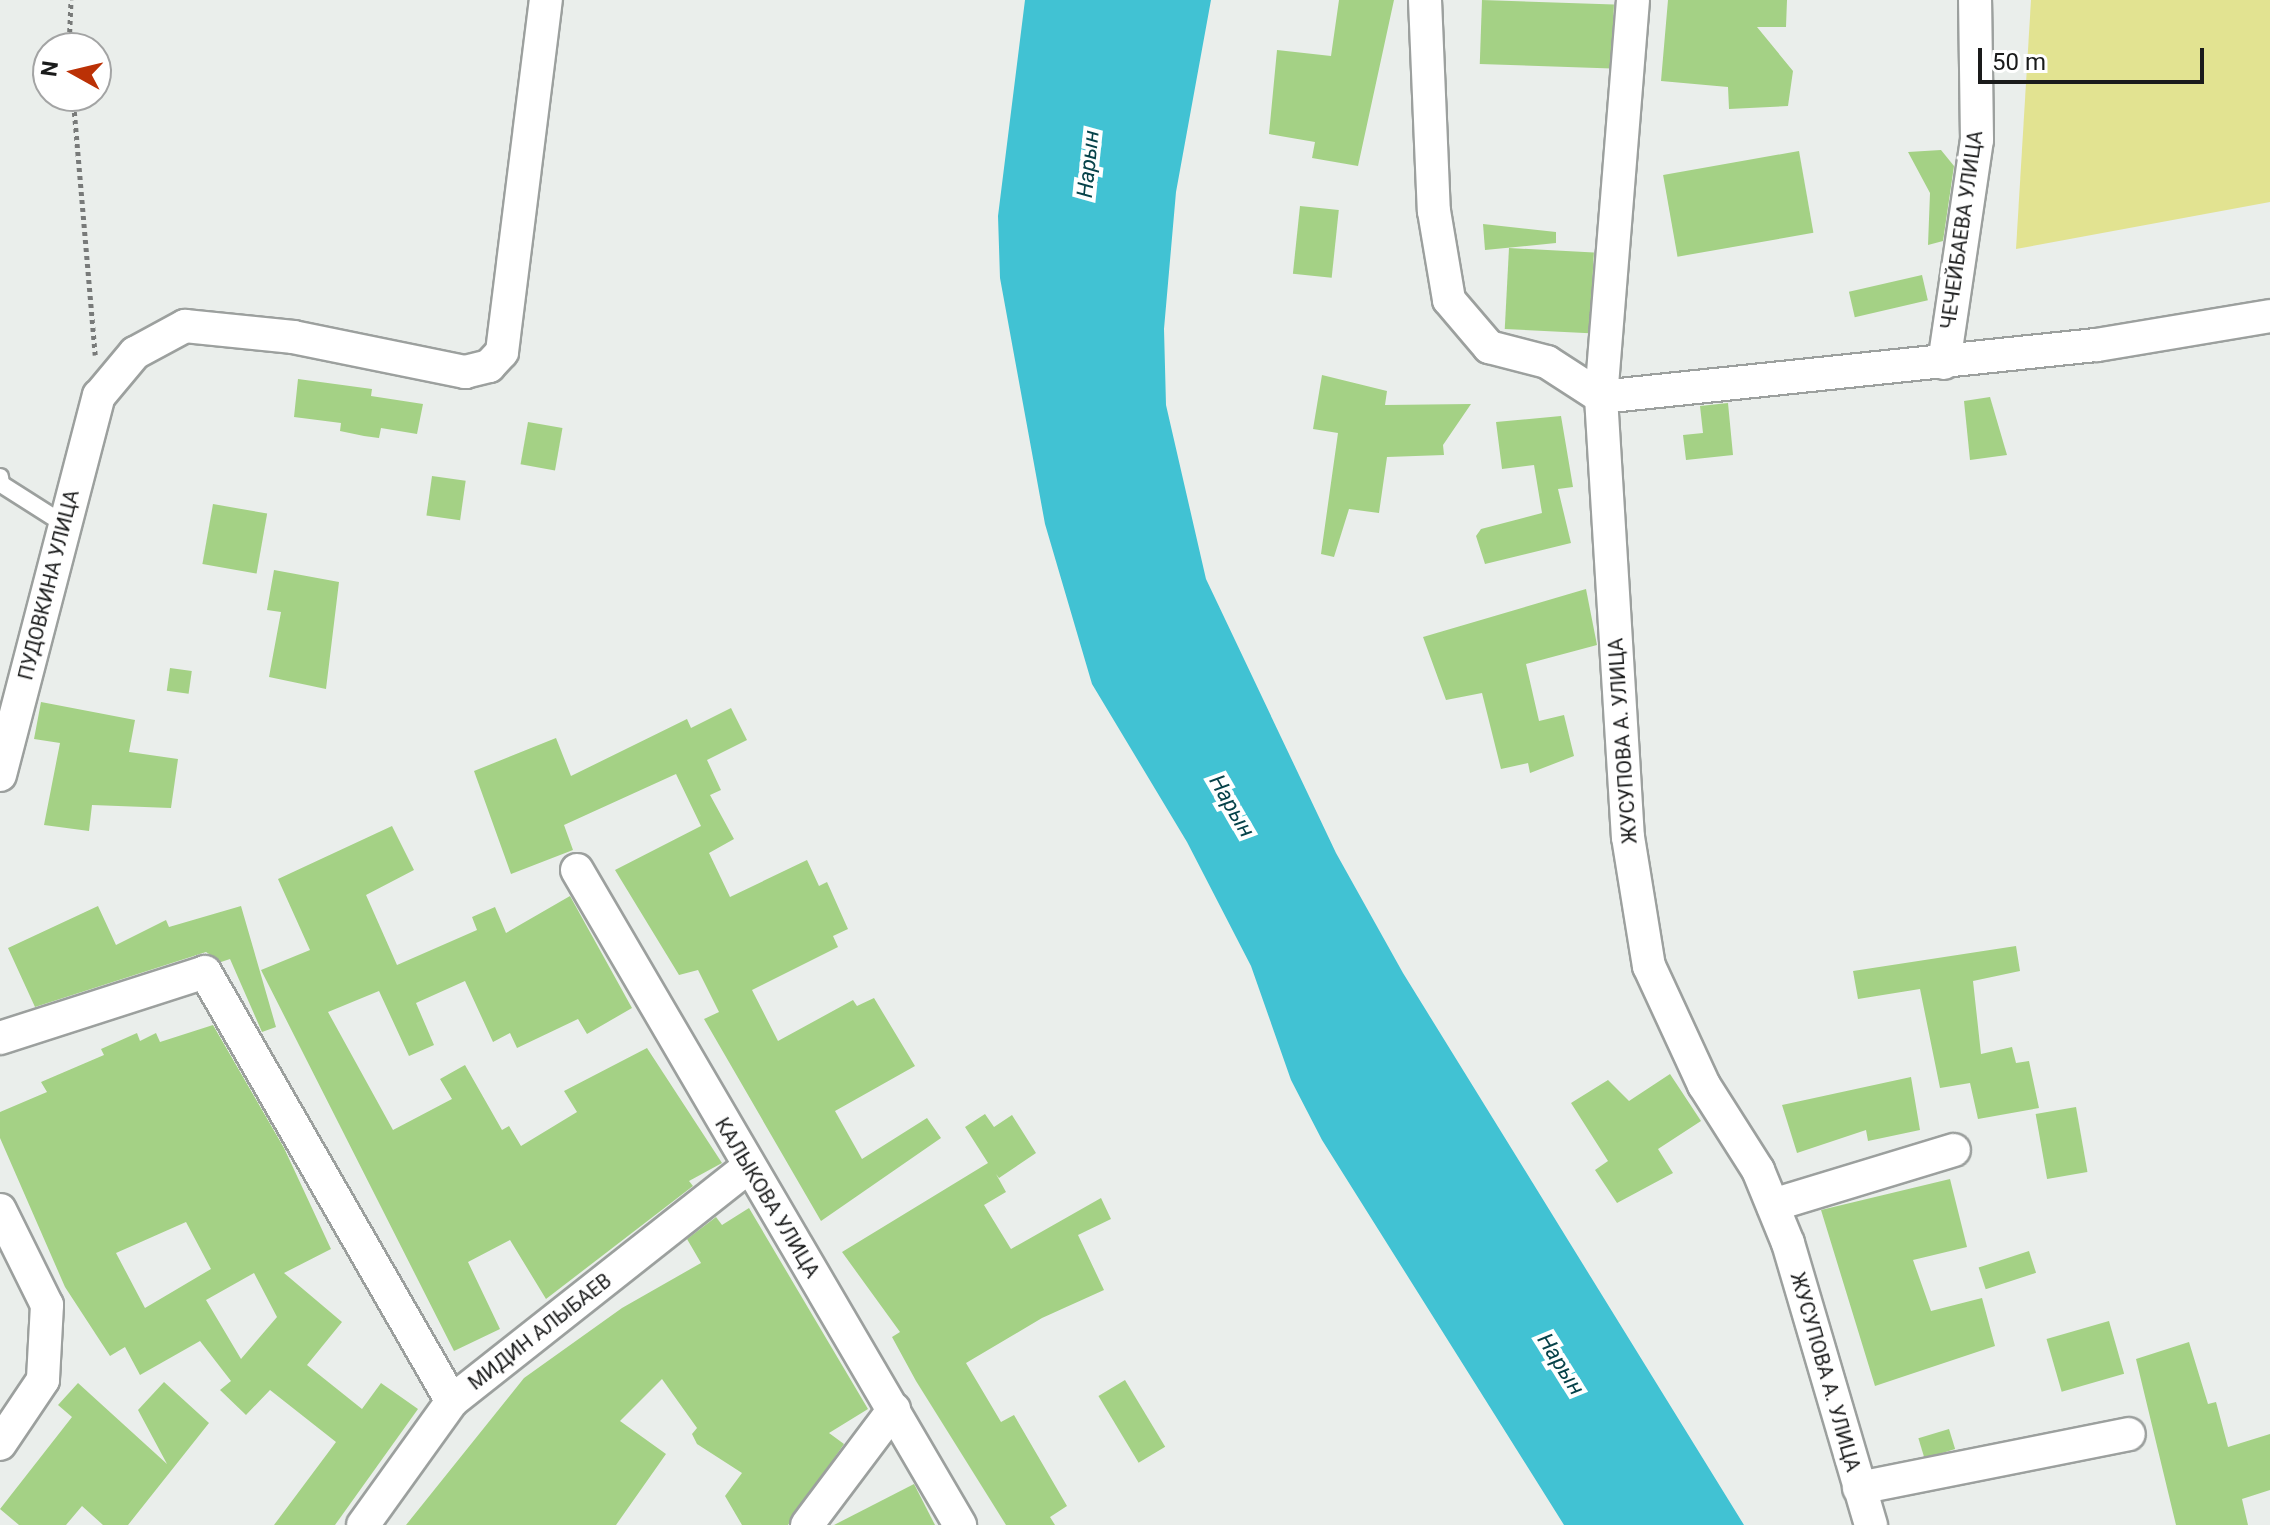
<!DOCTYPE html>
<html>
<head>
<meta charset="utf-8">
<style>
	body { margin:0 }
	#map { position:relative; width:2270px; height:1525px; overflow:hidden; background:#eaeeeb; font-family:Roboto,sans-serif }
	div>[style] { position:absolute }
	.green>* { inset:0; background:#e2e391 }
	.water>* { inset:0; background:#41c2d3 }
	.building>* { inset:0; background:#a4d185; transform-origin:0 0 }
	.path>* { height:5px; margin-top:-2.5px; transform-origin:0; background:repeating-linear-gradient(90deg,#787a79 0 4px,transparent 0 8px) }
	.roads { filter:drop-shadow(2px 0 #9ca09e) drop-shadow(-2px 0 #9ca09e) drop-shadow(0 2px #9ca09e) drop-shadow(0 -2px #9ca09e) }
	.service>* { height:16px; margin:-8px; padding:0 8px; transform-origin:8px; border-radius:8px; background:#fff }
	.minor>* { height:32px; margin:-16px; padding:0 16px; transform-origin:16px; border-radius:16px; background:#fff }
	span { translate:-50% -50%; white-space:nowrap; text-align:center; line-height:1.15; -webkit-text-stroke:8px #fff; paint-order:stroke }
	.street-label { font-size:20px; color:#1a1b1b }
	.water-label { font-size:22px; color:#064249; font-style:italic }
	.north { position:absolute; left:32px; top:32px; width:80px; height:80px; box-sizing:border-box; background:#fff; border:2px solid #a3a4a4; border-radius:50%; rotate:278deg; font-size:22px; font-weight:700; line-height:32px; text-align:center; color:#1a1b1b }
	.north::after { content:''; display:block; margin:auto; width:28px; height:36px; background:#bb3106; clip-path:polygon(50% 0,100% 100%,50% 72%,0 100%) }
	.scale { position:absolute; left:1978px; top:48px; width:226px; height:36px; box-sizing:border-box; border:4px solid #1a1b1b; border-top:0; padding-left:10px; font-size:24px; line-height:28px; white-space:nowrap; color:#1a1b1b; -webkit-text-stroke:6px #fff; paint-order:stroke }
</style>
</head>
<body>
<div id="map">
	<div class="green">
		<div style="clip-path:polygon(2031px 0,2270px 0,2270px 202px,2016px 249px)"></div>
	</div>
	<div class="water">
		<div style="clip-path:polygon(1025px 0,1211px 0,1176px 192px,1164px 329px,1166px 405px,1206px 579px,1336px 853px,1403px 973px,1744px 1525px,1564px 1525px,1322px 1140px,1291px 1080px,1251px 966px,1187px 842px,1092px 684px,1045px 524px,1000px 278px,998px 216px)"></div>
	</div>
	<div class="building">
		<div style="clip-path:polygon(1339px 0,1394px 0,1358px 166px,1312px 158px,1315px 142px,1269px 134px,1277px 50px,1331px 56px)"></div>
		<div style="left:1482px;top:0;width:132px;height:64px;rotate:2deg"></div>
		<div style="clip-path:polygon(1668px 0,1787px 0,1786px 27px,1757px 27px,1793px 71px,1788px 106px,1729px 109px,1728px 87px,1661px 81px)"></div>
		<div style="clip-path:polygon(1941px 150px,1954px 166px,1943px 241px,1928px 245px,1930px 193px,1908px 152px)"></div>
		<div style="left:1799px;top:151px;width:83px;height:138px;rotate:80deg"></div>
		<div style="left:1300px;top:206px;width:39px;height:68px;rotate:6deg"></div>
		<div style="clip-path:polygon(1483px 224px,1556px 232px,1556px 243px,1485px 250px)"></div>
		<div style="left:1509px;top:248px;width:85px;height:81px;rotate:3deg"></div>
		<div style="left:1922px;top:275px;width:26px;height:75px;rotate:77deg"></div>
		<div style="clip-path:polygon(1322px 375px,1387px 391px,1385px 405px,1471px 404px,1443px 445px,1444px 455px,1387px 457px,1379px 513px,1349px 509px,1334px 557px,1321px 554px,1338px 433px,1313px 429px)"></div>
		<div style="clip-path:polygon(298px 379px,372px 389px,371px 396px,423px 404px,417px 434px,381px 428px,379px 438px,364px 436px,340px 431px,341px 423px,294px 417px)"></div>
		<div style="clip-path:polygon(1990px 397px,2007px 455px,1970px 460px,1964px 401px)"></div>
		<div style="clip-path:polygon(1728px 403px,1733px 455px,1686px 460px,1683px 435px,1703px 433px,1700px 406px)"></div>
		<div style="clip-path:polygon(1561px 416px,1573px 487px,1558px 489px,1571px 543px,1485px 564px,1476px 536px,1481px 529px,1542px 513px,1534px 465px,1502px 469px,1496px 422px)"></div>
		<div style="left:528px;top:422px;width:35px;height:43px;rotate:10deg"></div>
		<div style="left:432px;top:476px;width:34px;height:40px;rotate:8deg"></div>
		<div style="left:213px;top:504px;width:55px;height:61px;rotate:10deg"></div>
		<div style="clip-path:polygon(274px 570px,339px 582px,326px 689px,269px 677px,281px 612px,267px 610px)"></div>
		<div style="clip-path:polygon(1586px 589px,1597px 645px,1526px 664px,1539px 721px,1564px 715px,1574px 756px,1530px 773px,1528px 763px,1501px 769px,1482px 693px,1446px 700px,1423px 637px)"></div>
		<div style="left:170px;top:668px;width:22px;height:23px;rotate:8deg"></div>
		<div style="clip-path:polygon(41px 702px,135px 720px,129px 752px,178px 759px,171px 808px,92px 805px,89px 831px,44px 825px,60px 743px,34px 739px)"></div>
		<div style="clip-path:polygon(731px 708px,747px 740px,707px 760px,721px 790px,710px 795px,734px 839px,709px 853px,730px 897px,807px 860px,819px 886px,827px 882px,848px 929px,833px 936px,838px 947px,752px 990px,778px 1041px,853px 1000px,857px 1006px,874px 998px,915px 1066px,835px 1111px,862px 1159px,927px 1118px,941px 1138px,821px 1221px,704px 1019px,719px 1012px,698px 970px,679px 975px,615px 870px,701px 826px,676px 774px,564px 825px,573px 850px,511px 874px,474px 771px,556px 738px,571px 776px,687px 719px,691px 728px)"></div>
		<div style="clip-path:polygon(392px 826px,414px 870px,366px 895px,397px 965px,477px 930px,472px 917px,495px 907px,506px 933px,570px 896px,632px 1008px,587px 1034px,578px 1019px,517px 1048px,510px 1033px,493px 1042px,465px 981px,416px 1003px,434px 1045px,409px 1056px,379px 991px,328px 1012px,393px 1130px,452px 1099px,440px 1079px,465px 1065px,502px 1130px,509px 1126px,521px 1146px,577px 1112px,564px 1091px,647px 1048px,722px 1163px,689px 1181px,693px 1186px,546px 1299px,510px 1240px,468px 1262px,500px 1329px,454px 1351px,261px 970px,310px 950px,278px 879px)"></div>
		<div style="clip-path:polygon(98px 906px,116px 945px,166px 920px,169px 927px,241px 906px,276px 1027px,262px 1032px,230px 959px,221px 962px,206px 952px,35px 1007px,8px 948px)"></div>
		<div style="clip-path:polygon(2016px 946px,2020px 971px,1973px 981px,1981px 1054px,2012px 1047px,2016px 1063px,2029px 1061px,2039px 1108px,1978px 1119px,1970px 1083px,1940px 1088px,1920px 989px,1858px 999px,1853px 971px)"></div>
		<div style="clip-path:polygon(evenodd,213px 1025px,284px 1148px,331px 1249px,284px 1273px,342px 1322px,307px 1365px,362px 1409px,381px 1383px,418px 1409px,335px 1525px,274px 1525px,336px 1442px,270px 1390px,246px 1415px,220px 1390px,231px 1381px,200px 1341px,140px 1375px,125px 1347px,110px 1356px,65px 1287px,0 1138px,0 1112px,47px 1092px,41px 1082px,104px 1055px,101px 1049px,137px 1033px,140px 1041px,156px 1033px,160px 1042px,213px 1025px,186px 1222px,211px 1269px,145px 1308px,116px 1253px,186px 1222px,213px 1025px,254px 1273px,277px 1317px,241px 1359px,206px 1300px,254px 1273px)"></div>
		<div style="clip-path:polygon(1670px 1074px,1701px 1121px,1658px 1149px,1673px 1173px,1617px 1203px,1595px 1170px,1608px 1161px,1571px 1103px,1608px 1080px,1629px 1101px)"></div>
		<div style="clip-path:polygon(1911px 1077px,1920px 1130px,1868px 1141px,1866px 1130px,1797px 1153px,1782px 1105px)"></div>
		<div style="left:2076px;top:1107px;width:66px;height:41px;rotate:80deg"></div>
		<div style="clip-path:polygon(985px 1114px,994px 1127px,1012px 1115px,1036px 1153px,999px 1178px,996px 1174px,1006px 1192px,984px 1205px,1011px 1249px,1101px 1198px,1111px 1219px,1078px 1235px,1104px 1290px,1042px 1318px,966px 1363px,1001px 1422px,1014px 1415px,1067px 1506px,1050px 1517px,1055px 1525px,1006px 1525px,916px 1381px,892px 1337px,900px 1332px,842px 1252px,988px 1163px,965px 1127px)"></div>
		<div style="clip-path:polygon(1950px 1179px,1967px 1247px,1913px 1260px,1931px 1311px,1982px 1298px,1995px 1346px,1875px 1386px,1821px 1210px)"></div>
		<div style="clip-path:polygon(749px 1208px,868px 1409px,829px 1433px,844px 1444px,788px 1525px,742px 1525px,725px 1496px,742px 1473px,697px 1444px,692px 1434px,697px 1428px,662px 1379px,620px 1421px,666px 1454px,616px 1525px,406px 1525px,524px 1378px,622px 1308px,701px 1263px,687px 1239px,716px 1217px,722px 1225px)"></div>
		<div style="left:2029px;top:1251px;width:23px;height:53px;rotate:72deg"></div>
		<div style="left:2109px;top:1321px;width:55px;height:65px;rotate:74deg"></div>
		<div style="clip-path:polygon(2189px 1342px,2208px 1404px,2216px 1402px,2228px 1447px,2270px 1434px,2270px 1490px,2242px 1499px,2248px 1525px,2176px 1525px,2136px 1359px)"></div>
		<div style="left:1125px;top:1380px;width:78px;height:31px;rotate:59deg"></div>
		<div style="clip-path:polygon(164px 1382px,209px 1423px,128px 1525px,103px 1525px,82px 1506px,66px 1525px,19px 1525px,0 1509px,72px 1417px,58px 1405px,78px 1383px,167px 1464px,138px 1410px)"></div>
		<div style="left:1949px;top:1429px;width:21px;height:32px;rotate:73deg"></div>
		<div style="clip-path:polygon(914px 1484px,935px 1525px,834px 1525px)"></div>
	</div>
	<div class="path">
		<div style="left:69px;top:48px;width:48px;rotate:-87.6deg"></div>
		<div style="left:73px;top:96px;width:260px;rotate:85.1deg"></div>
	</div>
	<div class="roads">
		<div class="service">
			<div style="left:0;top:477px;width:7px;rotate:82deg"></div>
			<div style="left:1px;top:484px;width:75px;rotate:32.4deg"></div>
		</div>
		<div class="minor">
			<div style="left:1425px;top:0;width:211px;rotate:87.6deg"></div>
			<div style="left:1434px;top:211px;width:90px;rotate:80.4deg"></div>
			<div style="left:1449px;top:300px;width:62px;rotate:49.6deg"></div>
			<div style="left:1489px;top:347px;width:60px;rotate:14.5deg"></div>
			<div style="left:1547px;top:362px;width:64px;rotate:32.9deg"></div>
			<div style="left:1601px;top:397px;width:441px;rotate:86.5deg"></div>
			<div style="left:1628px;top:837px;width:131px;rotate:80.8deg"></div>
			<div style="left:1649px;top:966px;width:131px;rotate:65.2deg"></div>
			<div style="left:1704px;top:1085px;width:101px;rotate:57.6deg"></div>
			<div style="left:1758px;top:1170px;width:79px;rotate:67.7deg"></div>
			<div style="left:1788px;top:1243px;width:294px;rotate:73.6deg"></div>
			<div style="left:1633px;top:0;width:398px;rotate:94.6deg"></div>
			<div style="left:1601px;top:397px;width:499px;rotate:-6deg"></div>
			<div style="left:2097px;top:345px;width:175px;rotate:-9.5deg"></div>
			<div style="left:1944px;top:363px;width:225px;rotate:-81.6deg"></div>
			<div style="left:1977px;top:140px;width:140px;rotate:-90.8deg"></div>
			<div style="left:0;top:775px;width:392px;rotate:-75.4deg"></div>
			<div style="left:99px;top:396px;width:56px;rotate:-50.1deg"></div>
			<div style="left:135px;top:353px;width:57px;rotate:-28.4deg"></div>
			<div style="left:185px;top:326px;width:109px;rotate:5.8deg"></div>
			<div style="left:293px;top:337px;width:176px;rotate:11.5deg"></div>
			<div style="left:465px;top:372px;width:25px;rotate:-14deg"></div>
			<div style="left:489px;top:366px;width:19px;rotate:-47deg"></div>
			<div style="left:502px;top:352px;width:355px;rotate:-82.9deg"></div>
			<div style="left:577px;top:870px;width:759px;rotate:59.68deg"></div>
			<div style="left:0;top:1038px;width:215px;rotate:-17.8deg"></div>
			<div style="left:205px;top:972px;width:495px;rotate:60.1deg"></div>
			<div style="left:1773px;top:1205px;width:189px;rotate:-16.9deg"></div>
			<div style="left:0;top:1210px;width:106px;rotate:63.7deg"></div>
			<div style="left:47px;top:1305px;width:75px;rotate:93.1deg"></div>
			<div style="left:43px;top:1380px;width:77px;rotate:123.9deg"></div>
			<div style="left:1859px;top:1488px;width:275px;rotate:-11.3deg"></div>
			<div style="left:363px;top:1525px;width:153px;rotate:-54.3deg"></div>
			<div style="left:452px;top:1401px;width:376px;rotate:-38.3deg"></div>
			<div style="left:807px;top:1525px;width:145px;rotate:-53.1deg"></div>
		</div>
	</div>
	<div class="street-label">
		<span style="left:1962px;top:230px;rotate:-82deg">ЧЕЧЕЙБАЕВА УЛИЦА</span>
		<span style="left:49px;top:585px;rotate:-76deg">ПУДОВКИНА УЛИЦА</span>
		<span style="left:1623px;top:741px;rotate:-94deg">ЖУСУПОВА А. УЛИЦА</span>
		<span style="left:767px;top:1198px;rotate:59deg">КАЛЫКОВА УЛИЦА</span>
		<span style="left:540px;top:1332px;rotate:-38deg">МИДИН АЛЫБАЕВ</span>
		<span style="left:1825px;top:1372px;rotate:74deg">ЖУСУПОВА А. УЛИЦА</span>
	</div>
	<div class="water-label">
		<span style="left:1088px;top:164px;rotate:-84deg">Нарын</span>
		<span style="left:1232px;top:806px;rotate:60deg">Нарын</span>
		<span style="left:1561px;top:1364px;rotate:58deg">Нарын</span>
	</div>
	<div class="north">N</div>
	<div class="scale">50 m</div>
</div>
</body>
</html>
